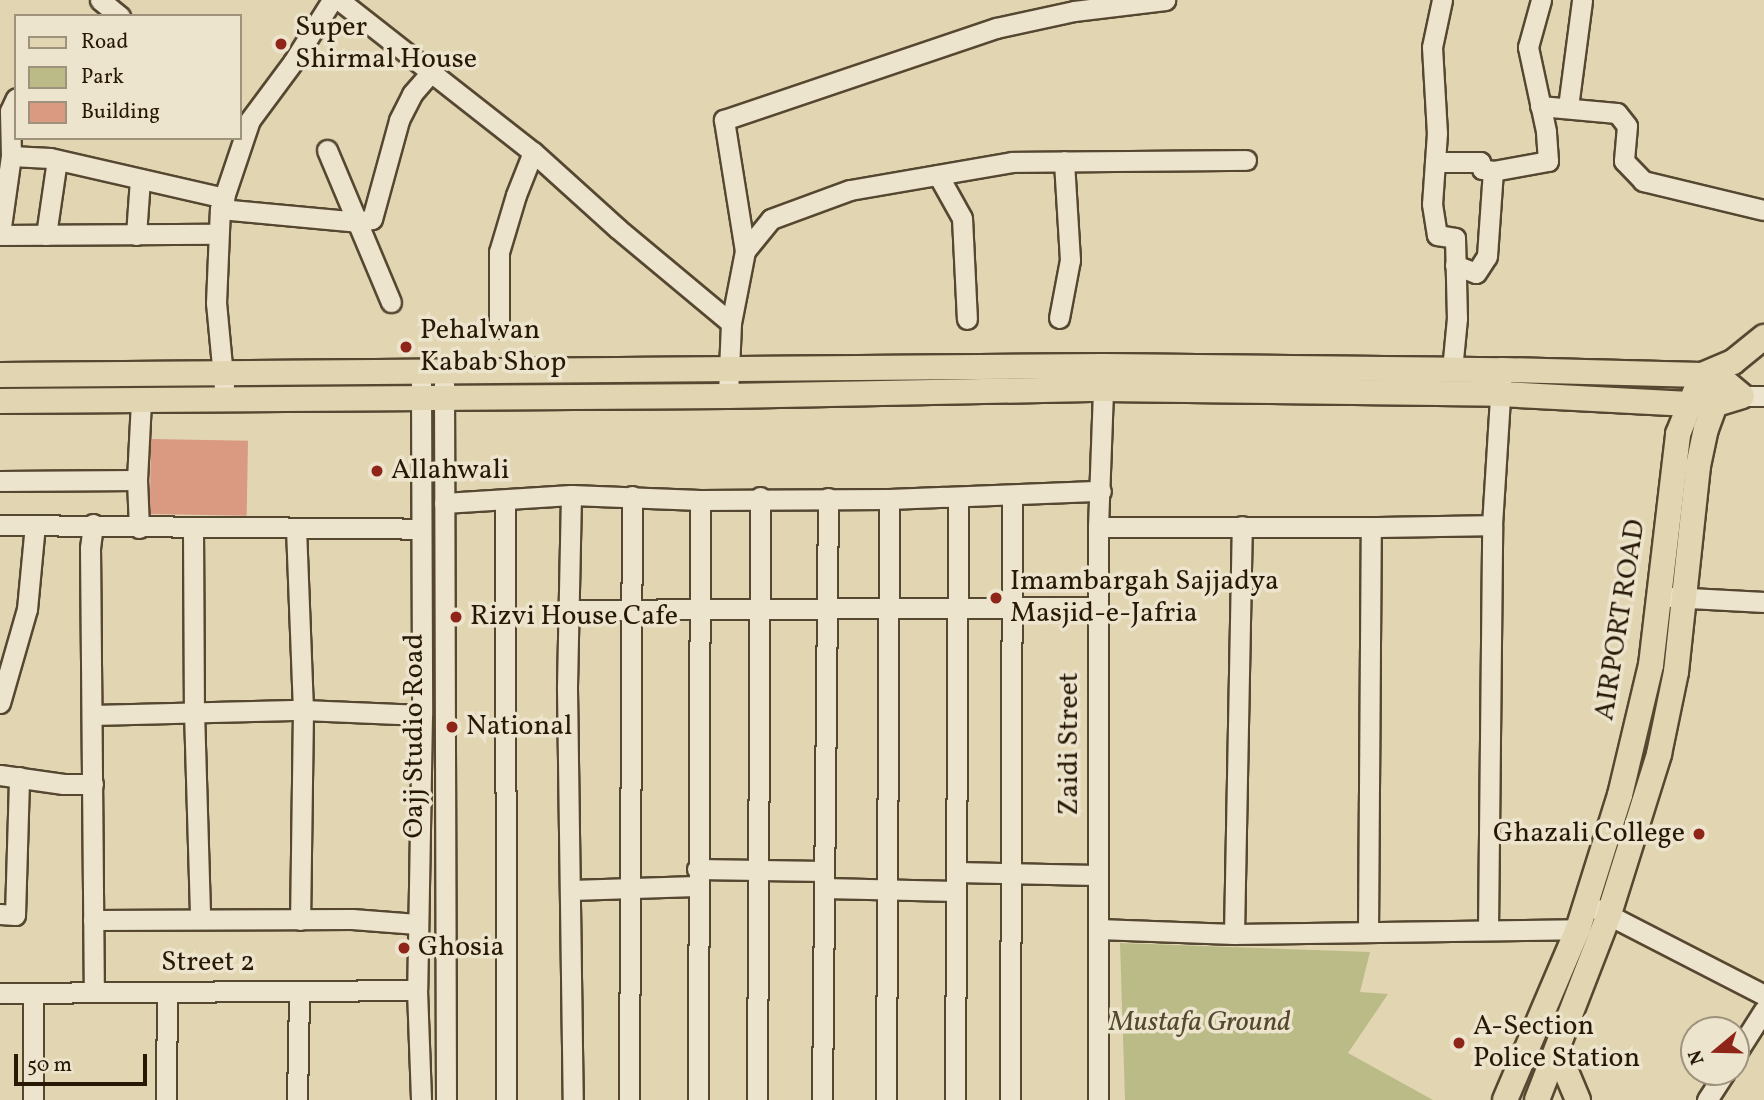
<!DOCTYPE html>
<html>
<head>
<meta charset="utf-8">
<style>
	body { margin:0 }
	#map { position:relative; width:1764px; height:1100px; overflow:hidden; background:#e2d5b2; font-family:Vollkorn,serif }
	div>[style] { position:absolute }
	.green>* { inset:0; background:#bbbb87 }
	.building>* { inset:0; background:#da9981; transform-origin:0 0 }
	.roads { filter:drop-shadow(2px 0 #564731) drop-shadow(-2px 0 #564731) drop-shadow(0 2px #564731) drop-shadow(0 -2px #564731) }
	.minor>* { height:19px; margin:-9.5px; padding:0 9.5px; transform-origin:9.5px; border-radius:9.5px; background:#ece4cd }
	.major>* { height:24px; margin:-12px; padding:0 12px; transform-origin:12px; border-radius:12px; background:#e2d5b2 }
	.dots>* { width:19px; height:19px; translate:-50% -50%; box-sizing:border-box; border:4px solid #ece4cd; border-radius:50% }
	span { translate:-50% -50%; white-space:nowrap; text-align:center; line-height:1.15; -webkit-text-stroke:7px #ece4cd; paint-order:stroke }
	.poi-label { font-size:28px; color:#281806 }
	.left { translate:0 -50%; text-align:left }
	.right { translate:-100% -50%; text-align:right }
	.street-label { font-size:28px; color:#281806 }
	.park-label { font-size:28px; color:#54492d; font-style:italic }
	.legend { position:absolute; left:14px; top:14px; width:228px; height:126px; box-sizing:border-box; background:#ece4cd; border:2px solid #9e927d; margin:0; padding:9px 12px; list-style:none; font-size:21px; color:#281806 }
	.legend li { display:flex; align-items:center; gap:14px; height:35px }
	.legend b { width:35px; border:2px solid #9e927d }
	.north { position:absolute; left:1680px; top:1016px; width:70px; height:70px; box-sizing:border-box; background:#ece4cd; border:2px solid #9e927d; border-radius:50%; rotate:251deg; font-size:19px; font-weight:700; line-height:28px; text-align:center; color:#281806 }
	.north::after { content:''; display:block; margin:auto; width:24px; height:32px; background:#8f2418; clip-path:polygon(50% 0,100% 100%,50% 72%,0 100%) }
	.scale { position:absolute; left:14px; top:1054px; width:133px; height:32px; box-sizing:border-box; border:4px solid #281806; border-top:0; padding-left:9px; font-size:21px; line-height:24px; white-space:nowrap; color:#281806; -webkit-text-stroke:5px #ece4cd; paint-order:stroke }
</style>
</head>
<body>
<div id="map">
	<div class="green">
		<div style="clip-path:polygon(1120px 943px,1370px 952px,1360px 992px,1388px 994px,1348px 1053px,1433px 1100px,1125px 1100px)"></div>
	</div>
	<div class="building">
		<div style="left:151px;top:439px;width:97px;height:75px;rotate:1deg"></div>
	</div>
	<div class="roads">
		<div class="minor">
			<div style="left:100px;top:0;width:26px;rotate:39deg"></div>
			<div style="left:339px;top:0;width:246px;rotate:38.1deg"></div>
			<div style="left:533px;top:152px;width:113px;rotate:42.1deg"></div>
			<div style="left:617px;top:228px;width:148px;rotate:39.8deg"></div>
			<div style="left:731px;top:323px;width:73px;rotate:92.4deg"></div>
			<div style="left:1442px;top:0;width:48px;rotate:102deg"></div>
			<div style="left:1432px;top:47px;width:86px;rotate:86.7deg"></div>
			<div style="left:1437px;top:133px;width:71px;rotate:94deg"></div>
			<div style="left:1432px;top:204px;width:31px;rotate:81deg"></div>
			<div style="left:1437px;top:235px;width:18px;rotate:9deg"></div>
			<div style="left:1455px;top:238px;width:80px;rotate:88.6deg"></div>
			<div style="left:1457px;top:318px;width:52px;rotate:95.5deg"></div>
			<div style="left:1540px;top:106px;width:77px;rotate:5.2deg"></div>
			<div style="left:1617px;top:113px;width:16px;rotate:52deg"></div>
			<div style="left:1627px;top:126px;width:35px;rotate:95deg"></div>
			<div style="left:1624px;top:161px;width:28px;rotate:46deg"></div>
			<div style="left:1643px;top:181px;width:124px;rotate:13.5deg"></div>
			<div style="left:1568px;top:107px;width:108px;rotate:-82.5deg"></div>
			<div style="left:327px;top:150px;width:165px;rotate:67.2deg"></div>
			<div style="left:11px;top:156px;width:39px;rotate:3deg"></div>
			<div style="left:50px;top:158px;width:179px;rotate:12.9deg"></div>
			<div style="left:1435px;top:162px;width:45px"></div>
			<div style="left:1480px;top:162px;width:7px;rotate:74deg"></div>
			<div style="left:1482px;top:169px;width:11px;rotate:10deg"></div>
			<div style="left:1493px;top:171px;width:56px;rotate:-10.3deg"></div>
			<div style="left:1548px;top:161px;width:30px;rotate:-94deg"></div>
			<div style="left:1546px;top:131px;width:86px;rotate:-102.1deg"></div>
			<div style="left:1528px;top:47px;width:49px;rotate:-74.5deg"></div>
			<div style="left:938px;top:175px;width:49px;rotate:60.8deg"></div>
			<div style="left:962px;top:218px;width:101px;rotate:87.2deg"></div>
			<div style="left:220px;top:209px;width:140px;rotate:5.3deg"></div>
			<div style="left:359px;top:222px;width:13px;rotate:-13deg"></div>
			<div style="left:372px;top:219px;width:103px;rotate:-74.7deg"></div>
			<div style="left:399px;top:120px;width:29px;rotate:-63deg"></div>
			<div style="left:412px;top:94px;width:28px;rotate:-49deg"></div>
			<div style="left:0;top:234px;width:79px;rotate:-82deg"></div>
			<div style="left:11px;top:156px;width:45px;rotate:-91.3deg"></div>
			<div style="left:10px;top:111px;width:14px;rotate:-65deg"></div>
			<div style="left:0;top:235px;width:217px;rotate:-0.3deg"></div>
			<div style="left:46px;top:235px;width:76px;rotate:-81.7deg"></div>
			<div style="left:136px;top:235px;width:56px;rotate:-85.9deg"></div>
			<div style="left:745px;top:251px;width:133px;rotate:-99.1deg"></div>
			<div style="left:724px;top:120px;width:287px;rotate:-18.7deg"></div>
			<div style="left:996px;top:28px;width:80px;rotate:-12.3deg"></div>
			<div style="left:1074px;top:11px;width:92px;rotate:-6.9deg"></div>
			<div style="left:1455px;top:265px;width:22px;rotate:21deg"></div>
			<div style="left:1476px;top:273px;width:20px;rotate:-57deg"></div>
			<div style="left:1487px;top:256px;width:85px;rotate:-86deg"></div>
			<div style="left:1059px;top:318px;width:59px;rotate:-79.3deg"></div>
			<div style="left:1070px;top:260px;width:99px;rotate:-93.5deg"></div>
			<div style="left:731px;top:323px;width:73px;rotate:-79deg"></div>
			<div style="left:745px;top:251px;width:41px;rotate:-50.9deg"></div>
			<div style="left:771px;top:219px;width:84px;rotate:-20.2deg"></div>
			<div style="left:850px;top:190px;width:164px;rotate:-9.8deg"></div>
			<div style="left:1012px;top:162px;width:234px;rotate:-0.5deg"></div>
			<div style="left:499px;top:328px;width:76px;rotate:-90deg"></div>
			<div style="left:499px;top:252px;width:59px;rotate:-73.4deg"></div>
			<div style="left:516px;top:195px;width:46px;rotate:-68.4deg"></div>
			<div style="left:421px;top:384px;width:331px;rotate:89.8deg"></div>
			<div style="left:422px;top:715px;width:275px;rotate:91deg"></div>
			<div style="left:417px;top:990px;width:110px;rotate:87.9deg"></div>
			<div style="left:444px;top:384px;width:716px;rotate:89.84deg"></div>
			<div style="left:224px;top:387px;width:84px;rotate:-95.4deg"></div>
			<div style="left:216px;top:303px;width:94px;rotate:-87.6deg"></div>
			<div style="left:220px;top:209px;width:94px;rotate:-71.4deg"></div>
			<div style="left:250px;top:120px;width:72px;rotate:-53.4deg"></div>
			<div style="left:293px;top:62px;width:73px;rotate:-57.8deg"></div>
			<div style="left:1742px;top:396px;width:22px"></div>
			<div style="left:137px;top:480px;width:80px;rotate:-87.1deg"></div>
			<div style="left:0;top:481px;width:137px;rotate:-0.4deg"></div>
			<div style="left:137px;top:480px;width:48px;rotate:87.6deg"></div>
			<div style="left:571px;top:495px;width:194px;rotate:91.2deg"></div>
			<div style="left:567px;top:689px;width:411px;rotate:89.2deg"></div>
			<div style="left:505px;top:500px;width:600px;rotate:89.9deg"></div>
			<div style="left:444px;top:503px;width:127px;rotate:-3.6deg"></div>
			<div style="left:571px;top:495px;width:129px;rotate:2.2deg"></div>
			<div style="left:700px;top:500px;width:189px;rotate:-0.3deg"></div>
			<div style="left:889px;top:499px;width:212px;rotate:-2.2deg"></div>
			<div style="left:93px;top:524px;width:23px;rotate:97deg"></div>
			<div style="left:90px;top:547px;width:445px;rotate:89.5deg"></div>
			<div style="left:0;top:525px;width:421px;rotate:0.5deg"></div>
			<div style="left:1098px;top:527px;width:273px"></div>
			<div style="left:193px;top:528px;width:183px;rotate:89.7deg"></div>
			<div style="left:194px;top:711px;width:208px;rotate:88.3deg"></div>
			<div style="left:296px;top:528px;width:182px;rotate:87.8deg"></div>
			<div style="left:303px;top:710px;width:210px;rotate:90.8deg"></div>
			<div style="left:1671px;top:597px;width:93px;rotate:3.1deg"></div>
			<div style="left:569px;top:610px;width:529px;rotate:-0.32deg"></div>
			<div style="left:0;top:703px;width:98px;rotate:-74deg"></div>
			<div style="left:27px;top:609px;width:84px;rotate:-84.6deg"></div>
			<div style="left:92px;top:715px;width:211px;rotate:-1.4deg"></div>
			<div style="left:303px;top:710px;width:119px;rotate:2.4deg"></div>
			<div style="left:0;top:775px;width:64px;rotate:8.1deg"></div>
			<div style="left:63px;top:784px;width:30px"></div>
			<div style="left:697px;top:869px;width:127px;rotate:0.9deg"></div>
			<div style="left:956px;top:872px;width:142px;rotate:1.2deg"></div>
			<div style="left:824px;top:888px;width:132px;rotate:1.3deg"></div>
			<div style="left:571px;top:890px;width:125px;rotate:-1.8deg"></div>
			<div style="left:1597px;top:909px;width:188px;rotate:27.2deg"></div>
			<div style="left:0;top:914px;width:15px;rotate:4deg"></div>
			<div style="left:15px;top:915px;width:138px;rotate:-88.3deg"></div>
			<div style="left:93px;top:920px;width:259px;rotate:-0.2deg"></div>
			<div style="left:352px;top:919px;width:65px;rotate:4.4deg"></div>
			<div style="left:1098px;top:929px;width:136px;rotate:2.1deg"></div>
			<div style="left:1234px;top:934px;width:344px;rotate:-0.8deg"></div>
			<div style="left:1488px;top:930px;width:405px;rotate:-89.4deg"></div>
			<div style="left:1492px;top:525px;width:144px;rotate:-86.4deg"></div>
			<div style="left:1368px;top:932px;width:405px;rotate:-89.6deg"></div>
			<div style="left:1371px;top:527px;width:121px;rotate:-0.9deg"></div>
			<div style="left:1234px;top:934px;width:408px;rotate:-88.9deg"></div>
			<div style="left:0;top:993px;width:417px;rotate:-0.4deg"></div>
			<div style="left:33px;top:993px;width:107px;rotate:90deg"></div>
			<div style="left:1736px;top:1054px;width:52px;rotate:-57.5deg"></div>
			<div style="left:166px;top:1100px;width:108px;rotate:-89.5deg"></div>
			<div style="left:297px;top:1100px;width:109px;rotate:-88.9deg"></div>
			<div style="left:629px;top:1100px;width:604px;rotate:-89.72deg"></div>
			<div style="left:698px;top:1100px;width:600px;rotate:-89.81deg"></div>
			<div style="left:757px;top:1100px;width:603px;rotate:-89.71deg"></div>
			<div style="left:822px;top:1100px;width:602px;rotate:-89.43deg"></div>
			<div style="left:886px;top:1100px;width:601px;rotate:-89.71deg"></div>
			<div style="left:955px;top:1100px;width:602px;rotate:-89.71deg"></div>
			<div style="left:1010px;top:1100px;width:604px;rotate:-89.81deg"></div>
			<div style="left:1098px;top:1100px;width:573px;rotate:-90deg"></div>
			<div style="left:1098px;top:527px;width:138px;rotate:-87.9deg"></div>
			<div style="left:1707px;top:1100px;width:33px;rotate:-57deg"></div>
		</div>
		<div class="major">
			<div style="left:0;top:375px;width:1103px;rotate:-0.47deg"></div>
			<div style="left:1103px;top:366px;width:399px;rotate:0.6deg"></div>
			<div style="left:1502px;top:370px;width:200px;rotate:1.4deg"></div>
			<div style="left:1702px;top:375px;width:23px;rotate:15deg"></div>
			<div style="left:1724px;top:381px;width:23px;rotate:40deg"></div>
			<div style="left:0;top:401px;width:728px;rotate:-0.39deg"></div>
			<div style="left:728px;top:396px;width:375px;rotate:-1.1deg"></div>
			<div style="left:1103px;top:389px;width:397px;rotate:0.7deg"></div>
			<div style="left:1500px;top:394px;width:213px;rotate:3deg"></div>
			<div style="left:1713px;top:405px;width:30px;rotate:-17deg"></div>
			<div style="left:1557px;top:1050px;width:54px;rotate:67.2deg"></div>
			<div style="left:1505px;top:1100px;width:186px;rotate:-66.9deg"></div>
			<div style="left:1578px;top:929px;width:140px;rotate:-72.6deg"></div>
			<div style="left:1620px;top:795px;width:134px;rotate:-76.6deg"></div>
			<div style="left:1651px;top:665px;width:233px;rotate:-83.3deg"></div>
			<div style="left:1678px;top:434px;width:64px;rotate:-67.9deg"></div>
			<div style="left:1702px;top:375px;width:34px;rotate:-23deg"></div>
			<div style="left:1733px;top:362px;width:40px;rotate:-39deg"></div>
			<div style="left:1537px;top:1100px;width:199px;rotate:-68.8deg"></div>
			<div style="left:1609px;top:914px;width:168px;rotate:-72.6deg"></div>
			<div style="left:1659px;top:754px;width:84px;rotate:-78.3deg"></div>
			<div style="left:1676px;top:672px;width:207px;rotate:-83.9deg"></div>
			<div style="left:1698px;top:466px;width:38px;rotate:-78deg"></div>
			<div style="left:1706px;top:429px;width:40px;rotate:-69.8deg"></div>
		</div>
	</div>
	<div class="dots">
		<div style="left:281px;top:44px;background:#8f2418"></div>
		<div style="left:406px;top:347px;background:#8f2418"></div>
		<div style="left:377px;top:471px;background:#8f2418"></div>
		<div style="left:996px;top:598px;background:#8f2418"></div>
		<div style="left:456px;top:617px;background:#8f2418"></div>
		<div style="left:452px;top:727px;background:#8f2418"></div>
		<div style="left:1699px;top:834px;background:#8f2418"></div>
		<div style="left:404px;top:948px;background:#8f2418"></div>
		<div style="left:1459px;top:1043px;background:#8f2418"></div>
	</div>
	<div class="poi-label">
		<span class="left" style="left:295px;top:44px">Super<br>Shirmal House</span>
		<span class="left" style="left:420px;top:347px">Pehalwan<br>Kabab Shop</span>
		<span class="left" style="left:391px;top:471px">Allahwali</span>
		<span class="left" style="left:1010px;top:598px">Imambargah Sajjadya<br>Masjid-e-Jafria</span>
		<span class="left" style="left:470px;top:617px">Rizvi House Cafe</span>
		<span class="left" style="left:466px;top:727px">National</span>
		<span class="right" style="left:1685px;top:834px">Ghazali College</span>
		<span class="left" style="left:418px;top:948px">Ghosia</span>
		<span class="left" style="left:1473px;top:1043px">A-Section<br>Police Station</span>
	</div>
	<div class="street-label">
		<span style="left:1621px;top:620px;rotate:-81deg">AIRPORT ROAD</span>
		<span style="left:415px;top:736px;rotate:-90deg">Oajj Studio Road</span>
		<span style="left:1070px;top:744px;rotate:-90deg">Zaidi Street</span>
		<span style="left:208px;top:963px">Street 2</span>
	</div>
	<div class="park-label">
		<span style="left:1200px;top:1023px">Mustafa Ground</span>
	</div>
	<ul class="legend">
	<li><b style="height:9px;background:#e2d5b2"></b>Road</li>
	<li><b style="height:19px;background:#bbbb87"></b>Park</li>
	<li><b style="height:19px;background:#da9981"></b>Building</li>
	</ul>
	<div class="north">N</div>
	<div class="scale">50 m</div>
</div>
</body>
</html>
